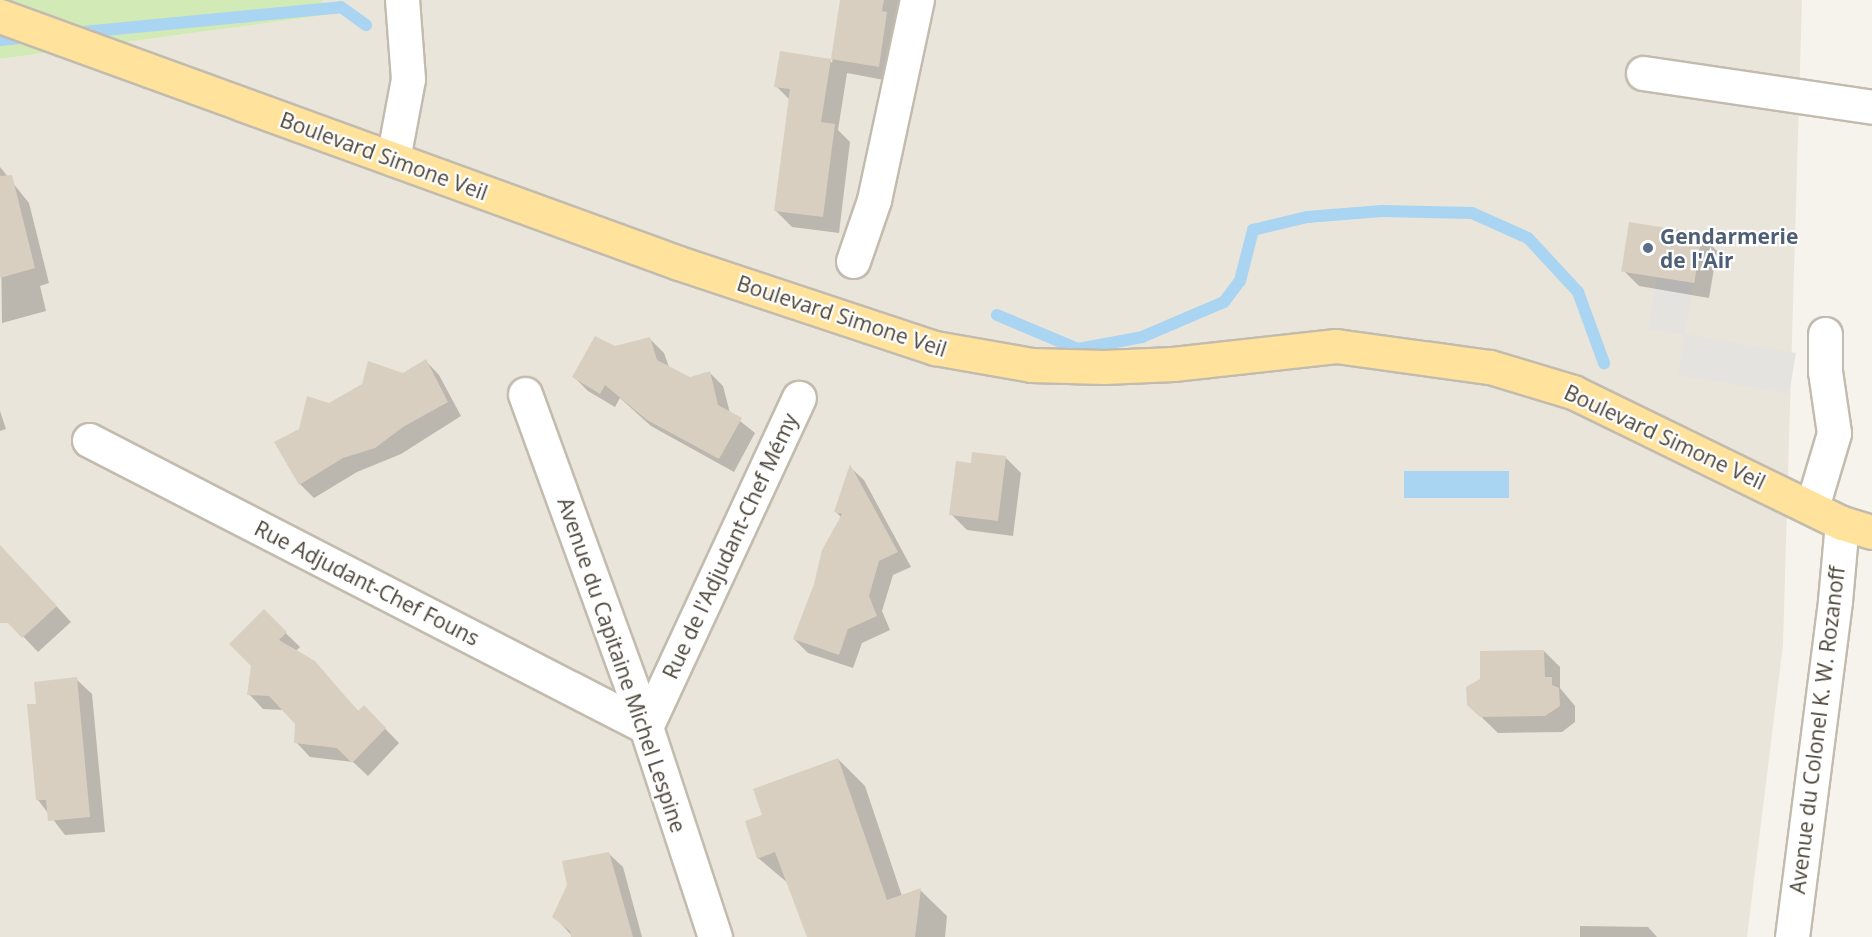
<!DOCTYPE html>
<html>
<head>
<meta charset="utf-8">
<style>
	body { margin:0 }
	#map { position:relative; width:1872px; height:937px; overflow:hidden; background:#f6f3ec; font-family:"Open Sans",sans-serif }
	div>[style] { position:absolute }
	.residential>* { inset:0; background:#eae5da }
	.green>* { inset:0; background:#d2eab5 }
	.parking>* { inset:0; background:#e5e3e0 }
	.water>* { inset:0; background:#a9d4f2; transform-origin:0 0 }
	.shadow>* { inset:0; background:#0003 }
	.stream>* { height:12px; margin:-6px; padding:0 6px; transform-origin:6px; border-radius:6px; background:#a9d4f2 }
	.building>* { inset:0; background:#d8cfc1; transform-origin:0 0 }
	.roads { filter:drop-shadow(2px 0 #c2bbae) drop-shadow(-2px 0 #c2bbae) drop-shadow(0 2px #c2bbae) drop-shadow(0 -2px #c2bbae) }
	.minor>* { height:33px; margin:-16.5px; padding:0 16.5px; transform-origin:16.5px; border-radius:16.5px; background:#fff }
	.major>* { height:33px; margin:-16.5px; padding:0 16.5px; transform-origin:16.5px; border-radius:16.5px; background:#ffe39c }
	.dots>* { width:16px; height:16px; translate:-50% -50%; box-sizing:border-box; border:3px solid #fff; border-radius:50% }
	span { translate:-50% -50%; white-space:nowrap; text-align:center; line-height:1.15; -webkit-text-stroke:4.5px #fff; paint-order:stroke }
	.street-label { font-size:21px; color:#4b4439 }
	.service-label { font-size:21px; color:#4e5e75; font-weight:700 }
	.left { translate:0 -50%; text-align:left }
</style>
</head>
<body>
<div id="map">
	<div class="residential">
		<div style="clip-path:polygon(322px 0,1802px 0,1783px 645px,1747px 937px,0 937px,0 59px,326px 15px)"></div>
	</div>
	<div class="green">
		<div style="clip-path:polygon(0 0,322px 0,326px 15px,0 59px)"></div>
	</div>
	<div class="parking">
		<div style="clip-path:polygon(1657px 277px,1694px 282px,1685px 334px,1796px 353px,1789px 394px,1678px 375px,1685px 335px,1648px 329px)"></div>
	</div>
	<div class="water">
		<div style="left:1404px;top:471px;width:105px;height:27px"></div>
	</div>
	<div class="shadow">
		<div style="clip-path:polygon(842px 0,910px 0,895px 82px,847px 73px,838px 130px,850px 142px,839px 233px,792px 227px,776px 211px,790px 100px,776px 86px,830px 60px,832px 63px)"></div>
		<div style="clip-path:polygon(0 167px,29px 203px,49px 283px,40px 286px,46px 311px,2px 323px)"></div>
		<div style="clip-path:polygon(1701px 235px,1717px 251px,1709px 298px,1639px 286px,1623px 270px)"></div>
		<div style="clip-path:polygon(650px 339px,664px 353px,669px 367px,690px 378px,709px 372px,723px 386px,730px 413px,755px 433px,734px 472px,651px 426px,620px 398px,615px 407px,588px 391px,574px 377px,615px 348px)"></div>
		<div style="clip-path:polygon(426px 361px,439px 375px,461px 416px,401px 454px,357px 472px,314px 498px,300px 484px,300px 430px,329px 404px,403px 374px)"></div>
		<div style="clip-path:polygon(0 411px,6px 429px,0 431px)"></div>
		<div style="clip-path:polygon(1005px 457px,1021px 473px,1013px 536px,967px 530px,951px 514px,973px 464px)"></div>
		<div style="clip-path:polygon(850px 467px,864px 480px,911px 567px,893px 575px,882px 611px,890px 630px,862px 643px,853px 668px,808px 653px,794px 639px,841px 517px,836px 512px)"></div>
		<div style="clip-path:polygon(0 564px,24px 571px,71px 622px,38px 652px,0 612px)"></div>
		<div style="clip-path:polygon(264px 612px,300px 647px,296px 651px,314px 663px,359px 712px,364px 707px,399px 743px,368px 776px,353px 762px,310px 757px,296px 742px,297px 723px,284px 710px,263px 709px,249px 694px)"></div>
		<div style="clip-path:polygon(1544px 651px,1560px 667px,1560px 688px,1575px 706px,1575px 722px,1562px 732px,1498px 733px,1468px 704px)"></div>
		<div style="clip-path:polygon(76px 679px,92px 694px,105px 832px,65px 835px,38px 800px,38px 705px)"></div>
		<div style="clip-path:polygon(838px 759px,865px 786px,902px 896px,920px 890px,947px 916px,945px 937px,809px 937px,789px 884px,758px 858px,764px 816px)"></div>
		<div style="clip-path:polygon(608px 853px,623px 867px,642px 937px,573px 937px,554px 916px)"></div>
		<div style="clip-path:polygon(1580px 926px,1648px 927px,1657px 937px,1580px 937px)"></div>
	</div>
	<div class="stream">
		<div style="left:73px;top:33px;width:269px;rotate:-5.5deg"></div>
		<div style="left:341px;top:7px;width:31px;rotate:36deg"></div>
		<div style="left:0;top:40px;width:29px;rotate:-6deg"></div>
		<div style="left:997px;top:315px;width:88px;rotate:22.8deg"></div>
		<div style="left:1078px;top:349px;width:65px;rotate:-10.6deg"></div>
		<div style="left:1142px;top:337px;width:89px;rotate:-23.1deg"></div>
		<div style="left:1224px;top:302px;width:26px;rotate:-53deg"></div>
		<div style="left:1240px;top:281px;width:53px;rotate:-75.7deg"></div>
		<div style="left:1253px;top:230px;width:56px;rotate:-13.5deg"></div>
		<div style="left:1307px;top:217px;width:75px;rotate:-4.6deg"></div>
		<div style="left:1382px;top:211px;width:90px;rotate:1.3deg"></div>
		<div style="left:1472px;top:213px;width:61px;rotate:24.1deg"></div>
		<div style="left:1528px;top:238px;width:74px;rotate:47.2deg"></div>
		<div style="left:1578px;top:292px;width:76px;rotate:69.9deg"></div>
	</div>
	<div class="building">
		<div style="clip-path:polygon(840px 0,884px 0,882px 11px,887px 12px,879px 67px,831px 59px)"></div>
		<div style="clip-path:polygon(780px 51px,831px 59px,821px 122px,835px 124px,823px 217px,774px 211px,790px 89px,774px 87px)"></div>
		<div style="clip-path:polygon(12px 175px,35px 268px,0 278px,0 176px)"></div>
		<div style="left:1629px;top:222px;width:74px;height:50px;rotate:9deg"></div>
		<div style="clip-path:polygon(595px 336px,615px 346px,650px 337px,657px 360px,690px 377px,710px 371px,718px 405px,742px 418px,719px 459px,647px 420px,605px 385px,600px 394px,572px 377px)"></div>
		<div style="clip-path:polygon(426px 359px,448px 402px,403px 427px,375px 448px,343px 458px,299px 485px,274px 442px,299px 429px,307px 396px,329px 403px,362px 384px,368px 361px,403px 373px)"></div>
		<div style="clip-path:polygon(972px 452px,1006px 456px,998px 521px,949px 515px,956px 461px,971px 463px)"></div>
		<div style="clip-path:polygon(850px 464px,898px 552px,879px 561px,869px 596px,877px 616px,848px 629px,839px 655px,793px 639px,814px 584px,822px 550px,842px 514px,834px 512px)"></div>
		<div style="clip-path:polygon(0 545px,57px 606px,22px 638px,8px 623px,0 623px)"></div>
		<div style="clip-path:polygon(264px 609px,287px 632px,279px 640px,315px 661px,358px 711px,364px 705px,386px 728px,352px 763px,337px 748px,294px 743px,295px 724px,269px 696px,247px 695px,251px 666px,229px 644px)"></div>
		<div style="clip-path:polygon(1544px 650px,1545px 677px,1552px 677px,1552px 685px,1559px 688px,1560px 706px,1545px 716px,1480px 717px,1467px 705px,1466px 687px,1480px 679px,1480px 651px)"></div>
		<div style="clip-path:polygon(77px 677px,90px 817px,48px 821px,46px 800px,36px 800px,27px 704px,36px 704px,34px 682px)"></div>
		<div style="clip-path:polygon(838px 758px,887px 900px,921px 888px,915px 937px,807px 937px,775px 852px,757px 859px,745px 821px,762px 815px,753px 789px)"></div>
		<div style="clip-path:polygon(609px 852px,633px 937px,571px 937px,570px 931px,552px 917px,567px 885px,562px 861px)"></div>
	</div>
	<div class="roads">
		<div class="minor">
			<div style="left:1643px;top:73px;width:232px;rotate:8.4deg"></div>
			<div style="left:393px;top:159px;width:81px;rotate:-79.4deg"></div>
			<div style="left:408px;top:79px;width:79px;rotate:-94.3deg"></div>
			<div style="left:853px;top:261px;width:65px;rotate:-71deg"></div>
			<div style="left:874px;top:200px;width:205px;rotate:-77.9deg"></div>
			<div style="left:525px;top:394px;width:354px;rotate:70deg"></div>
			<div style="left:646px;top:727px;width:221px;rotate:71.8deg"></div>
			<div style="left:89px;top:440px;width:627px;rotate:27.26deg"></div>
			<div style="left:646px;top:727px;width:363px;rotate:-65.1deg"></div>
			<div style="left:1812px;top:507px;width:77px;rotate:-73.4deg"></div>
			<div style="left:1834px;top:433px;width:63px;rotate:-98.3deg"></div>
			<div style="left:1825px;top:371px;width:37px;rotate:-90deg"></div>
			<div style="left:1792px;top:937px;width:339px;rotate:-82.7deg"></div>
			<div style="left:1835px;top:601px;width:78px;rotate:-84.9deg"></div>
		</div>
		<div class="major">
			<div style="left:0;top:16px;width:723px;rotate:19.99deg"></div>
			<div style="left:679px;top:263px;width:270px;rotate:18.4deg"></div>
			<div style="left:935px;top:348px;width:97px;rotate:10deg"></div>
			<div style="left:1031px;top:365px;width:73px;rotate:1.6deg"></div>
			<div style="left:1104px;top:367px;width:69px;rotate:-2.5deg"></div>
			<div style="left:1173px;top:364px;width:164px;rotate:-6.3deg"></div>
			<div style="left:1336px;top:346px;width:155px;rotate:7.8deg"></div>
			<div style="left:1490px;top:367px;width:87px;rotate:16.8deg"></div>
			<div style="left:1573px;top:392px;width:299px;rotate:26deg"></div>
			<div style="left:1842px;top:523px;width:31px;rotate:17deg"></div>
		</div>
	</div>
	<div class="dots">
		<div style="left:1648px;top:248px;background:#5c6f8a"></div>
	</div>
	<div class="street-label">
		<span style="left:384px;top:156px;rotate:20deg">Boulevard Simone Veil</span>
		<span style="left:842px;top:316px;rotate:18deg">Boulevard Simone Veil</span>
		<span style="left:1665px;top:437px;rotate:25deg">Boulevard Simone Veil</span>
		<span style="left:730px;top:546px;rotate:-65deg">Rue de l'Adjudant-Chef Mémy</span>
		<span style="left:367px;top:583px;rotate:27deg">Rue Adjudant-Chef Founs</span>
		<span style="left:622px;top:665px;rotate:71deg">Avenue du Capitaine Michel Lespine</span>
		<span style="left:1817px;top:730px;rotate:-83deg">Avenue du Colonel K. W. Rozanoff</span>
	</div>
	<div class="service-label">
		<span class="left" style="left:1660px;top:248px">Gendarmerie<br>de l'Air</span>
	</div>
</div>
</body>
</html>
